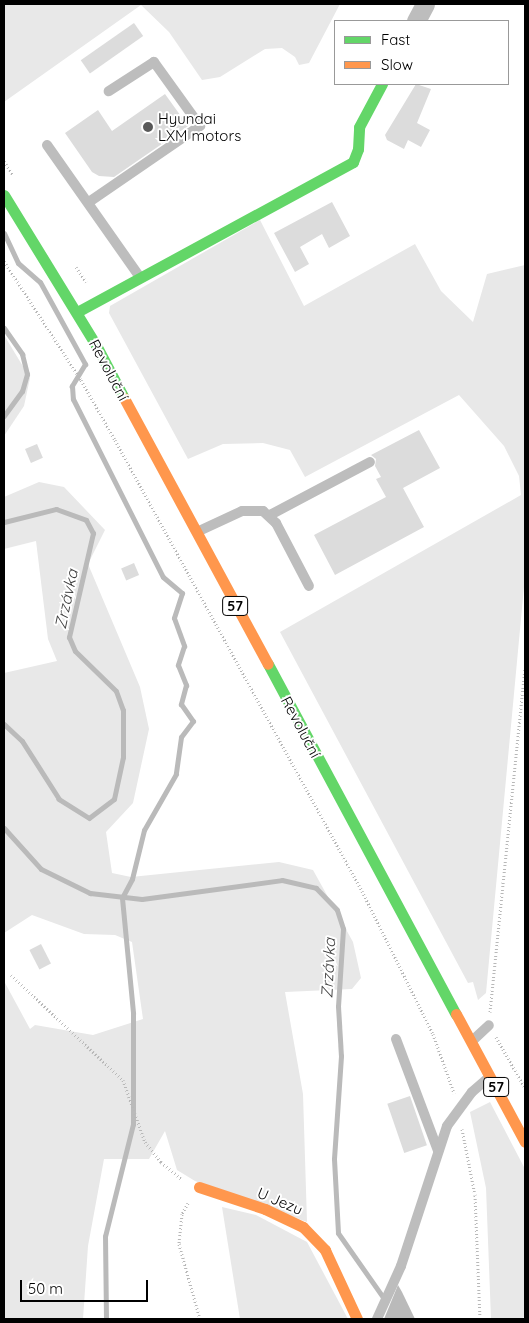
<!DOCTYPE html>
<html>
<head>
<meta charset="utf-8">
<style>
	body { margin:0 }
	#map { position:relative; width:529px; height:1323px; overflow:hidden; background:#fff; font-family:Quicksand,sans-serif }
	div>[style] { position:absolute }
	.green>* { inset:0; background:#e8e8e8 }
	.water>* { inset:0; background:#bababa }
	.stream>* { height:5px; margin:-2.5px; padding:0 2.5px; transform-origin:2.5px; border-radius:2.5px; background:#bababa }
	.building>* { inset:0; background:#dcdcdc; transform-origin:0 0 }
	.path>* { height:3px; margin-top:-1.5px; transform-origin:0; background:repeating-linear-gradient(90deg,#b8b8b8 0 1px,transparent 0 3.5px) }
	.lane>* { height:10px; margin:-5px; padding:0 5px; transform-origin:5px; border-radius:5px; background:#bdbdbd }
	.street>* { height:19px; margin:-9.5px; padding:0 9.5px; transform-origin:9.5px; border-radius:9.5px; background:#bdbdbd }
	.fast>* { height:11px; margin:-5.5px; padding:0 5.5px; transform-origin:5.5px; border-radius:5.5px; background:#63d668 }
	.slow>* { height:11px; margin:-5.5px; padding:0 5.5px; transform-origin:5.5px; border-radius:5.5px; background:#ff974d }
	.dots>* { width:14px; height:14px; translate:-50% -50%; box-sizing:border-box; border:2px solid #fff; border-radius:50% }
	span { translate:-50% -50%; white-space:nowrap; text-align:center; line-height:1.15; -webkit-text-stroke:4px #fff; paint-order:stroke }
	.shield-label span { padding:1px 4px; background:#fff; border:1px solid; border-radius:4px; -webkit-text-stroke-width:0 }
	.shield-label { font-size:14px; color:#000; font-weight:700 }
	.poi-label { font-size:15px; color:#000 }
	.left { translate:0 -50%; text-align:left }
	.street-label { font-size:15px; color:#000 }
	.water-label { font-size:16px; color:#3e3e3e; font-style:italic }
	.frame { position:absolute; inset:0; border:5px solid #000; pointer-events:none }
	.legend { position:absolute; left:334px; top:20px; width:175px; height:65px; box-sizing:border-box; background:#fff; border:1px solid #999; margin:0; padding:6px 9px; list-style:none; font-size:15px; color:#000 }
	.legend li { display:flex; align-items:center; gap:10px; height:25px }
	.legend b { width:25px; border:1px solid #999 }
	.scale { position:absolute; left:20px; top:1280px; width:128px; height:22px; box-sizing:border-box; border:2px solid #000; border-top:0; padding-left:6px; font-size:15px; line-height:18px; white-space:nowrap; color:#000; -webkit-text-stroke:4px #fff; paint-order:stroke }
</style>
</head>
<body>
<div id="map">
	<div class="green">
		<div style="clip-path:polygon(4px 4px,340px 4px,309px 63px,299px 65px,295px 57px,282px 48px,265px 49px,220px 77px,202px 80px,169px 32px,141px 5px,4px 102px)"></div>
		<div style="clip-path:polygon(260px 220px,304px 306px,415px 244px,441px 291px,473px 322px,487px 274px,525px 265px,525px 576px,486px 993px,478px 1000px,473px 982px,468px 983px,280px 632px,521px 495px,519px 476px,504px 446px,459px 395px,305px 477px,290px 450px,263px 443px,223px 444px,188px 459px,109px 313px,110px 306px)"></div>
		<div style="clip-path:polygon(4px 335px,30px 378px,24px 406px,4px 436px)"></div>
		<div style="clip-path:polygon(39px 482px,64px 487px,105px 530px,88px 564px,140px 687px,149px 729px,133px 803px,106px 832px,112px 873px,131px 877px,279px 862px,313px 870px,353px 942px,361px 978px,352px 989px,285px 992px,303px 1094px,307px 1222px,195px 1181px,177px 1170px,165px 1131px,149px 1159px,104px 1159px,88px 1246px,83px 1319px,4px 1319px,4px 981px,30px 1029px,35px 1025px,93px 1035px,143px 1019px,132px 942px,115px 935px,84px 934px,32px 915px,4px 933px,4px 673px,57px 661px,48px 639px,36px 541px,4px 549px,4px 497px)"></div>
		<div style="clip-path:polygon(490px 1102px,525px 1169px,525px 1317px,519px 1319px,491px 1319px,486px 1188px,470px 1112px)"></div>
		<div style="clip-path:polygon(222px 1207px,256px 1215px,307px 1242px,348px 1319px,240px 1319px)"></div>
	</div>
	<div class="water">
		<div style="clip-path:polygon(398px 1285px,402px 1292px,415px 1319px,384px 1319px)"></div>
	</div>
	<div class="stream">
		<div style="left:4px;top:233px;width:33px;rotate:65deg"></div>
		<div style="left:18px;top:263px;width:29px;rotate:41deg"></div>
		<div style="left:40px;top:282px;width:94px;rotate:61.2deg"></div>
		<div style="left:85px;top:364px;width:26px;rotate:121deg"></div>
		<div style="left:72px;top:386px;width:13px;rotate:86deg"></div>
		<div style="left:73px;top:399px;width:199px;rotate:63.2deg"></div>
		<div style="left:163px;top:577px;width:25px;rotate:40deg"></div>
		<div style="left:182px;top:593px;width:26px;rotate:108deg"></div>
		<div style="left:174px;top:618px;width:30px;rotate:70deg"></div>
		<div style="left:184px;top:646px;width:20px;rotate:108deg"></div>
		<div style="left:178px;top:665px;width:22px;rotate:68deg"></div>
		<div style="left:186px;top:685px;width:20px;rotate:105deg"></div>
		<div style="left:181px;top:704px;width:21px;rotate:55deg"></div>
		<div style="left:193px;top:721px;width:20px;rotate:127deg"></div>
		<div style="left:181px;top:737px;width:37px;rotate:98deg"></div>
		<div style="left:176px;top:774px;width:64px;rotate:119.7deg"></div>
		<div style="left:144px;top:830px;width:50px;rotate:103.8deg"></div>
		<div style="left:132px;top:879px;width:21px;rotate:118deg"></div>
		<div style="left:122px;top:898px;width:116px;rotate:84.5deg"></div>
		<div style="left:133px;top:1013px;width:111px;rotate:90deg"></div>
		<div style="left:133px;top:1124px;width:115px;rotate:104deg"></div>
		<div style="left:105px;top:1236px;width:83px;rotate:89.3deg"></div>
		<div style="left:4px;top:328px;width:32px;rotate:55deg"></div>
		<div style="left:22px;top:354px;width:21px;rotate:76deg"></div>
		<div style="left:27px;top:374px;width:18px;rotate:106deg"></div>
		<div style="left:22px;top:391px;width:31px;rotate:126deg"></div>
		<div style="left:4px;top:522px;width:54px;rotate:-14deg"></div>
		<div style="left:56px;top:509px;width:32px;rotate:20deg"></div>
		<div style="left:86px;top:520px;width:15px;rotate:62deg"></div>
		<div style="left:93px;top:533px;width:107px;rotate:103deg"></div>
		<div style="left:69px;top:637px;width:15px;rotate:67deg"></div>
		<div style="left:75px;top:651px;width:57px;rotate:44.3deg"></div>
		<div style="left:116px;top:691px;width:20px;rotate:70deg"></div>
		<div style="left:123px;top:710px;width:47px;rotate:90deg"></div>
		<div style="left:123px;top:757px;width:43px;rotate:102.1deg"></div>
		<div style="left:114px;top:799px;width:31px;rotate:143deg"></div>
		<div style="left:89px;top:818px;width:36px;rotate:-148deg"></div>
		<div style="left:59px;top:799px;width:69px;rotate:-122.5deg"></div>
		<div style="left:22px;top:741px;width:25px;rotate:-137deg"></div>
		<div style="left:4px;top:828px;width:55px;rotate:47.9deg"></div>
		<div style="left:41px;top:869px;width:55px;rotate:26.1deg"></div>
		<div style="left:90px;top:893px;width:52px;rotate:6.6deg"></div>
		<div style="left:142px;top:899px;width:141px;rotate:-7.7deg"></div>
		<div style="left:282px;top:880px;width:35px;rotate:13deg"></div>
		<div style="left:316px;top:888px;width:30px;rotate:46deg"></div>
		<div style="left:337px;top:910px;width:20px;rotate:72deg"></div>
		<div style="left:343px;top:929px;width:77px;rotate:93.7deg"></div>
		<div style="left:338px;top:1006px;width:50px;rotate:86.6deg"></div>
		<div style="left:341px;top:1056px;width:103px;rotate:93.9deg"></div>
		<div style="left:334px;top:1159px;width:74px;rotate:86.9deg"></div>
		<div style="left:338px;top:1233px;width:82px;rotate:55deg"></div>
	</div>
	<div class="building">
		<div style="left:134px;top:23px;width:16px;height:65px;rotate:55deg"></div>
		<div style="clip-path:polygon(416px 84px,431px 89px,417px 123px,430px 130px,421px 147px,408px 140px,404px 149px,387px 140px,385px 135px)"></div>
		<div style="clip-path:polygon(165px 94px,188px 126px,114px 177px,99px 176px,92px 172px,65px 133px,98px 110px,112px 131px)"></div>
		<div style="clip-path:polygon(332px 202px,350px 236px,329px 248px,322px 234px,300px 247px,309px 264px,295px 272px,274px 233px)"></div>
		<div style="clip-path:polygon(419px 430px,440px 468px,403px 488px,424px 527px,335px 575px,314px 535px,386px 497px,376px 479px,381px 477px,375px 466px,376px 459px,371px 455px)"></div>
		<div style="left:37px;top:444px;width:15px;height:13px;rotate:67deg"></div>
		<div style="left:134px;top:563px;width:13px;height:14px;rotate:67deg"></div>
		<div style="left:41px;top:944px;width:22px;height:13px;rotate:63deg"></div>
		<div style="left:410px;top:1096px;width:52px;height:24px;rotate:71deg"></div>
	</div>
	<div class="path">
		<div style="left:4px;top:161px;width:17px;rotate:57deg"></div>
		<div style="left:4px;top:261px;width:142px;rotate:57.1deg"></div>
		<div style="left:81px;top:380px;width:69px;rotate:60.5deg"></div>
		<div style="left:115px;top:440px;width:514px;rotate:61.29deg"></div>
		<div style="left:362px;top:891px;width:160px;rotate:63.6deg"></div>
		<div style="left:433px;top:1034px;width:63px;rotate:70.4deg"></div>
		<div style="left:76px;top:267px;width:18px;rotate:56deg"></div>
		<div style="left:11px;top:975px;width:154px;rotate:43.2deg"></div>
		<div style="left:123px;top:1080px;width:66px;rotate:70.5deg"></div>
		<div style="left:145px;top:1142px;width:26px;rotate:51deg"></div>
		<div style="left:161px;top:1162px;width:26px;rotate:40deg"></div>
		<div style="left:490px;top:1012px;width:346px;rotate:-84.2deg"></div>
		<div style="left:496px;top:1037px;width:59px;rotate:60.4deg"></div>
		<div style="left:462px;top:1129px;width:67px;rotate:78.9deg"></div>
		<div style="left:475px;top:1195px;width:124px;rotate:87.7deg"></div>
		<div style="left:188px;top:1203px;width:13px;rotate:119deg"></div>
		<div style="left:182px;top:1214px;width:30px;rotate:96deg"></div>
		<div style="left:179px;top:1244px;width:78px;rotate:74.4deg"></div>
	</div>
	<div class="lane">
		<div style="left:47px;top:145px;width:160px;rotate:54.9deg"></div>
		<div style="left:89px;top:202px;width:135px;rotate:-34.4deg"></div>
		<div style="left:200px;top:126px;width:79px;rotate:-125.7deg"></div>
		<div style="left:154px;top:62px;width:54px;rotate:147.2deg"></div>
		<div style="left:270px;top:515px;width:113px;rotate:-27.9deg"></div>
		<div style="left:199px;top:531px;width:47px;rotate:-24.9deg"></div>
		<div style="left:242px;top:511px;width:21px"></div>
		<div style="left:263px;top:511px;width:18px;rotate:43deg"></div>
		<div style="left:276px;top:523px;width:71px;rotate:62.4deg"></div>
		<div style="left:396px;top:1039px;width:120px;rotate:69.4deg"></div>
		<div style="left:472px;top:1041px;width:23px;rotate:-43deg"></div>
		<div style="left:377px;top:1319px;width:58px;rotate:-65.6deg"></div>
		<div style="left:401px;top:1266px;width:147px;rotate:-71.8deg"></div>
		<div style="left:447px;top:1126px;width:42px;rotate:-53.7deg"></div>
		<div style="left:472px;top:1092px;width:23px;rotate:-41deg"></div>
	</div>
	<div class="street">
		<div style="left:416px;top:21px;width:19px;rotate:-62deg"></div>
	</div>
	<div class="fast">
		<div style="left:4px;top:195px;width:176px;rotate:58.5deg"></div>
		<div style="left:96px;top:345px;width:60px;rotate:62.2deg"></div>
		<div style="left:77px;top:312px;width:314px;rotate:-28.5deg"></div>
		<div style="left:353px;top:162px;width:14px;rotate:-69deg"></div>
		<div style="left:358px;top:149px;width:22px;rotate:-87deg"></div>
		<div style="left:359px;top:127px;width:49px;rotate:-61.9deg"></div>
		<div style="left:268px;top:664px;width:397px;rotate:61.8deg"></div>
	</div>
	<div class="slow">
		<div style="left:124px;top:398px;width:302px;rotate:61.6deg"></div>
		<div style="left:456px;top:1014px;width:145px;rotate:61.7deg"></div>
		<div style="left:199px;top:1187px;width:70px;rotate:18.4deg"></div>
		<div style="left:265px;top:1209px;width:42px;rotate:25.3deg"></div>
		<div style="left:303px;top:1227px;width:32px;rotate:46deg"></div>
		<div style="left:325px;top:1250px;width:76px;rotate:65.1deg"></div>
	</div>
	<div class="dots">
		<div style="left:148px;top:127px;background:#595959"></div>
	</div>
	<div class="shield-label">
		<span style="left:235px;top:606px">57</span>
		<span style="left:496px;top:1087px">57</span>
	</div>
	<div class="poi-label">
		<span class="left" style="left:158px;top:127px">Hyundai<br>LXM motors</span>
	</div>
	<div class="street-label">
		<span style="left:109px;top:370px;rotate:62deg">Revoluční</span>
		<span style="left:301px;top:727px;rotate:62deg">Revoluční</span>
		<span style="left:280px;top:1201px;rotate:23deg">U Jezu</span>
	</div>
	<div class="water-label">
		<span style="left:66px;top:599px;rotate:-78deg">Zrzávka</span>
		<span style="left:328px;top:968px;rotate:-87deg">Zrzávka</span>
	</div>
	<div class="frame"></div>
	<ul class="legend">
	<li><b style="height:6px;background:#63d668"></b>Fast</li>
	<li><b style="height:6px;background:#ff974d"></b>Slow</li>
	</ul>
	<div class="scale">50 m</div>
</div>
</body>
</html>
